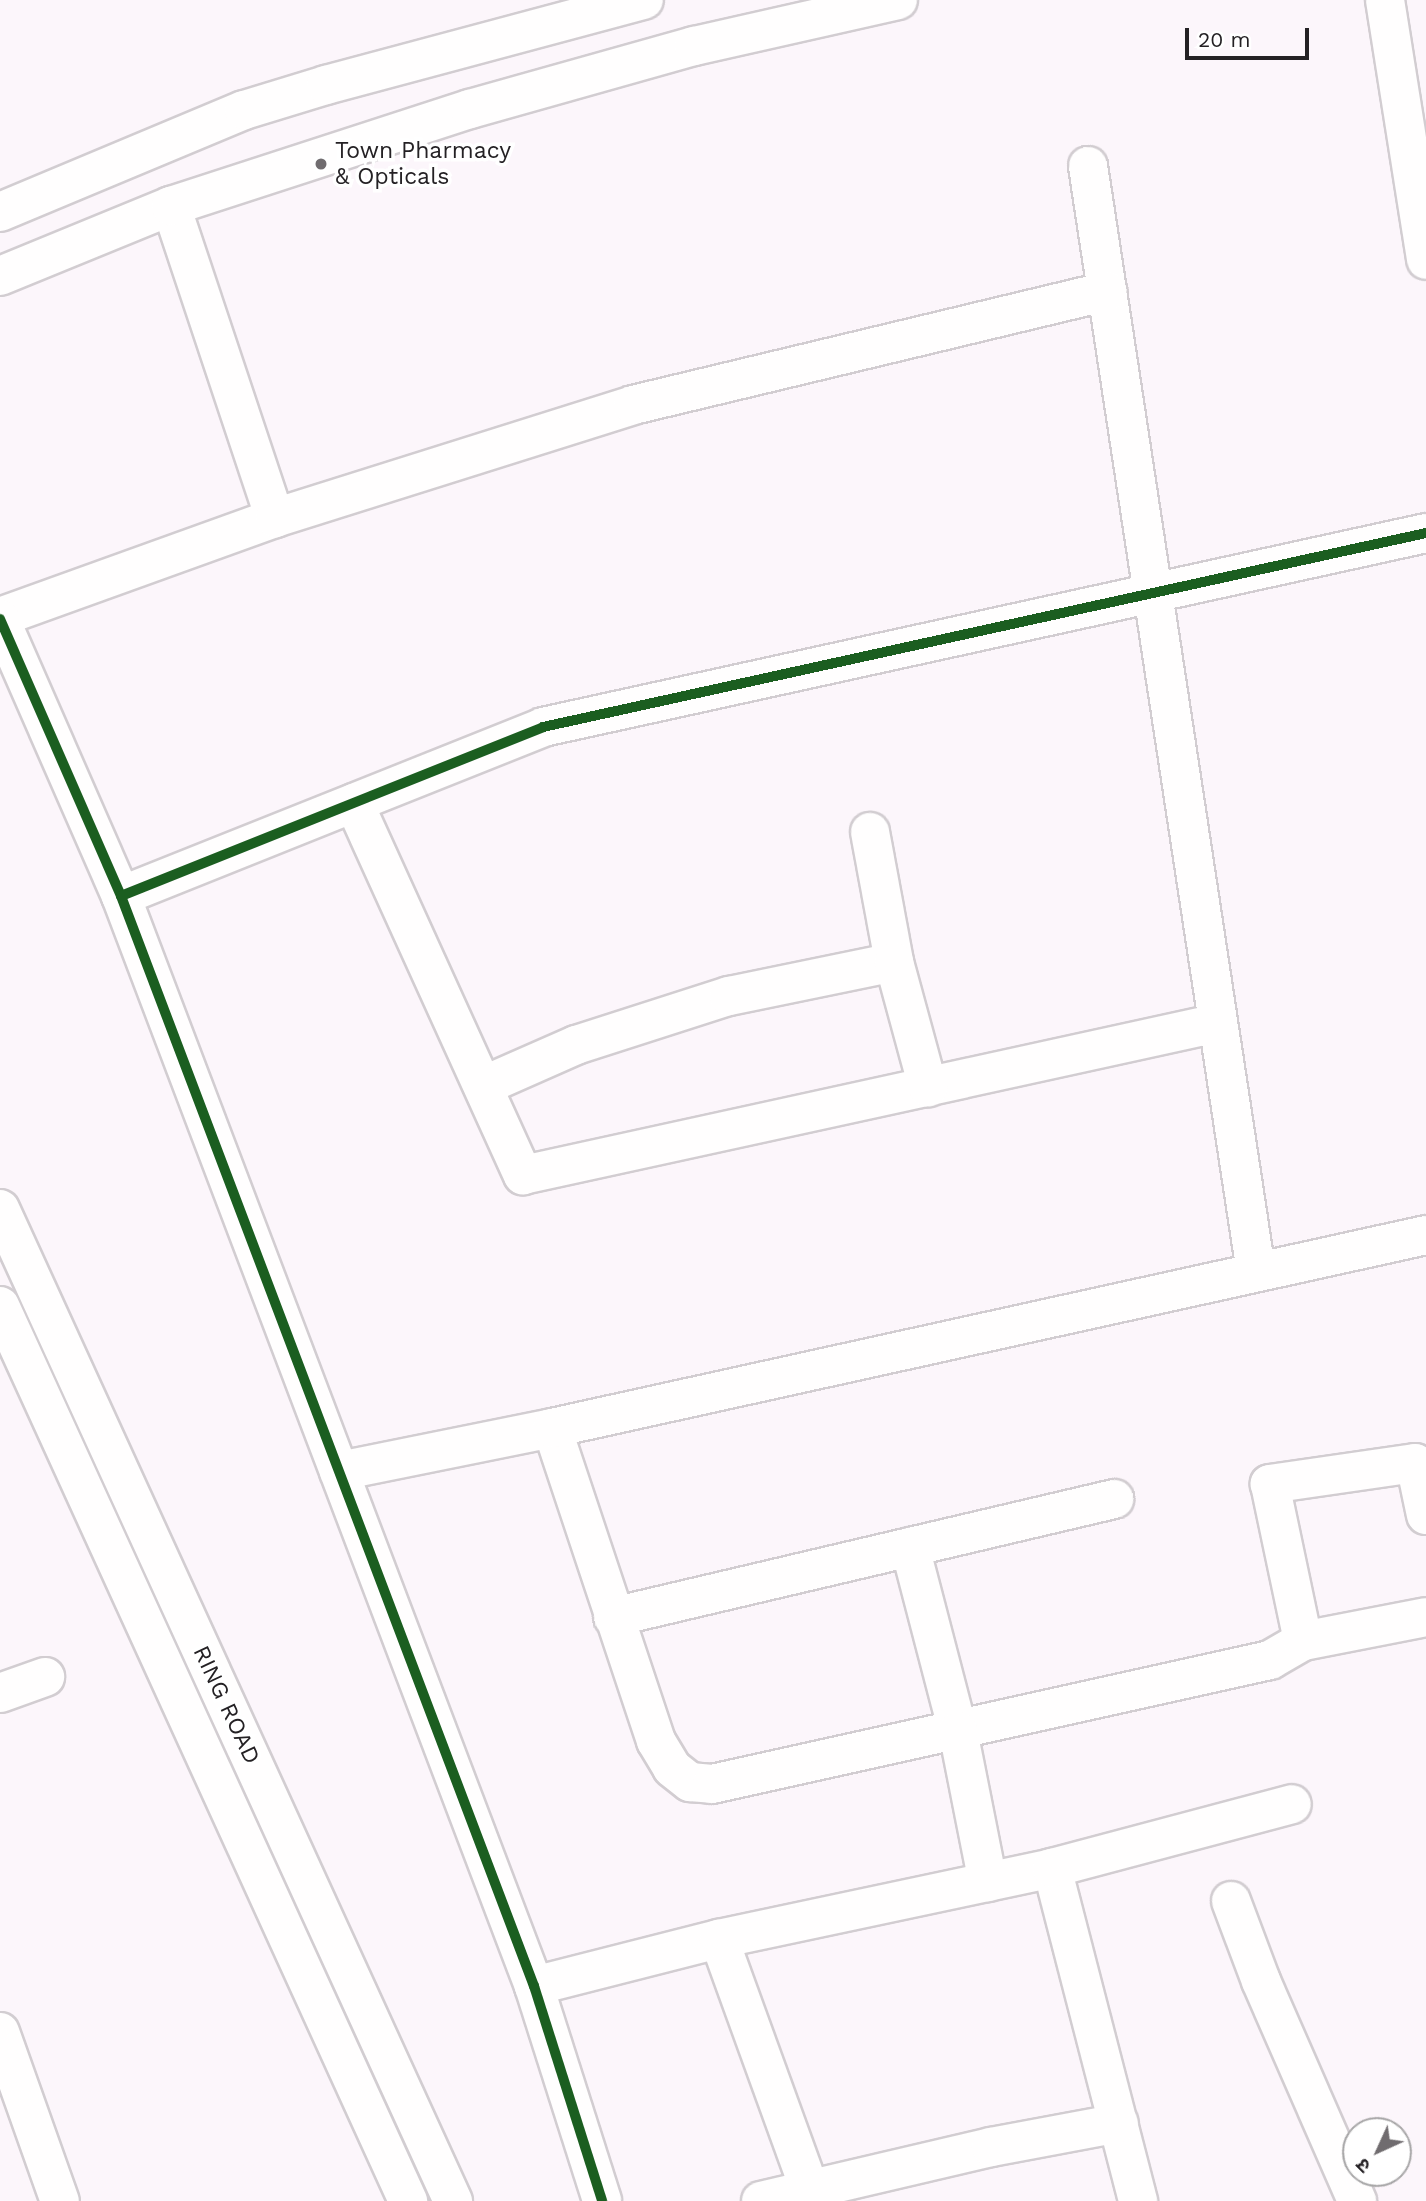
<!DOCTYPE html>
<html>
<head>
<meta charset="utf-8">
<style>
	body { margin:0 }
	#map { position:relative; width:1426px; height:2201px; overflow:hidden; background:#fcf6fb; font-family:"Work Sans","Noto Sans Devanagari",sans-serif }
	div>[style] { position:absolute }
	.roads { filter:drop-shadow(2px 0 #d2cdd1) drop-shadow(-2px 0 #d2cdd1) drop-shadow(0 2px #d2cdd1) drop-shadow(0 -2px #d2cdd1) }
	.minor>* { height:38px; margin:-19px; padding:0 19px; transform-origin:19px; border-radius:19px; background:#fffefe }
	.major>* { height:38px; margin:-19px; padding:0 19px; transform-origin:19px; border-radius:19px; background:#fffefe }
	.cycleway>* { height:10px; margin:-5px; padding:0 5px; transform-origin:5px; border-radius:5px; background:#1b5e20 }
	.dots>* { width:19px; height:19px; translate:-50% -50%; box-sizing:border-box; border:4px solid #fff; border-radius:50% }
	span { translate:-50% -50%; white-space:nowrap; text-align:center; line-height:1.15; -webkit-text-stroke:7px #fff; paint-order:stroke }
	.poi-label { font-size:23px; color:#242124 }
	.left { translate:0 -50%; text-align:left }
	.street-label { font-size:23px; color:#242124 }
	.north { position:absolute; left:1342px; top:2117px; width:70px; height:70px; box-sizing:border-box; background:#fff; border:2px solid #a7a6a7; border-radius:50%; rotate:225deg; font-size:19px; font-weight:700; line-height:28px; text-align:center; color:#242124 }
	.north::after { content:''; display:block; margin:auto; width:24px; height:32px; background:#706c6f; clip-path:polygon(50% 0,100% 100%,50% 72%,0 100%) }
	.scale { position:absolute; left:1185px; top:28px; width:124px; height:32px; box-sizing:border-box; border:4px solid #242124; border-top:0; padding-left:9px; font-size:21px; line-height:24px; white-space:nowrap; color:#242124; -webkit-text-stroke:5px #fff; paint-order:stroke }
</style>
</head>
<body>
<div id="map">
	<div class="roads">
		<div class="minor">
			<div style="left:1385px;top:0;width:263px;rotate:81deg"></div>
			<div style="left:1088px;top:166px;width:1118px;rotate:81.36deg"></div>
			<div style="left:171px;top:206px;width:329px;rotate:71.6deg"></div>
			<div style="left:0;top:617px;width:292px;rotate:-19.8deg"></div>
			<div style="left:275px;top:518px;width:375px;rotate:-17.5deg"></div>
			<div style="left:633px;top:405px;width:488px;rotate:-13.5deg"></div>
			<div style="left:0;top:619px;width:302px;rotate:66.4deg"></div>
			<div style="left:121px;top:896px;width:1166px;rotate:69.25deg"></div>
			<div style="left:534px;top:1986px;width:225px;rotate:72.4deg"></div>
			<div style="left:354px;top:803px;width:409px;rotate:65.6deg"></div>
			<div style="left:523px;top:1175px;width:711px;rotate:-12.34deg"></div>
			<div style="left:870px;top:832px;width:132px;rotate:79.5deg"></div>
			<div style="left:121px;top:896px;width:455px;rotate:-21.8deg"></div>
			<div style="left:543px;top:727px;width:904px;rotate:-12.39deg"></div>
			<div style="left:483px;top:1086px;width:102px;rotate:-23.8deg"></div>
			<div style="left:576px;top:1045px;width:161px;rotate:-17.8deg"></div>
			<div style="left:729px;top:996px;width:168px;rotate:-11.6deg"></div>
			<div style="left:894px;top:962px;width:130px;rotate:74.8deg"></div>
			<div style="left:0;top:1209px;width:1091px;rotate:65.46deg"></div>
			<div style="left:0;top:1306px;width:984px;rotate:65.49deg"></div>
			<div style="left:552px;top:1428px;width:330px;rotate:71.6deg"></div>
			<div style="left:656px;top:1741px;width:31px;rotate:59deg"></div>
			<div style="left:672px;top:1768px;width:23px;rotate:38deg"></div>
			<div style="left:690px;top:1782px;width:22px;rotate:5deg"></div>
			<div style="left:712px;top:1784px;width:572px;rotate:-12.53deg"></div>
			<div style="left:1270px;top:1660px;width:38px;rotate:-30deg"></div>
			<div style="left:339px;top:1471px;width:217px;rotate:-11.4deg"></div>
			<div style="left:552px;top:1428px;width:895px;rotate:-12.45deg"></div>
			<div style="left:1426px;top:1515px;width:53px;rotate:-101.9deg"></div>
			<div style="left:1415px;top:1463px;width:147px;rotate:171.8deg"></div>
			<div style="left:1270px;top:1484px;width:160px;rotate:78.1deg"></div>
			<div style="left:1303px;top:1641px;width:125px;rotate:-11deg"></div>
			<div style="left:910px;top:1547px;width:190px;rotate:75.4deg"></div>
			<div style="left:958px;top:1731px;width:154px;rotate:78.8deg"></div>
			<div style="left:613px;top:1617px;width:515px;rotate:-13.25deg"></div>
			<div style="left:0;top:1693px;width:48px;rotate:-19.6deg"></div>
			<div style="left:1052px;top:1868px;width:344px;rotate:75.5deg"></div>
			<div style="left:1231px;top:1901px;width:85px;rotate:69.4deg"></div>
			<div style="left:1261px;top:1981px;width:240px;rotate:66.4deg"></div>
			<div style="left:719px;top:1939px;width:265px;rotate:70.1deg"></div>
			<div style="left:534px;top:1986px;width:191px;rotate:-14.3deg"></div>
			<div style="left:719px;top:1939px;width:340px;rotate:-12deg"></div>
			<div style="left:1052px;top:1868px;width:248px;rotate:-14.9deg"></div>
			<div style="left:0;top:2032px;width:179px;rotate:70.5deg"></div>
			<div style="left:761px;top:2201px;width:236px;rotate:-13.2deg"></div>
			<div style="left:991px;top:2147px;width:130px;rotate:-10.6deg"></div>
		</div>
		<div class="major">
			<div style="left:0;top:212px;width:264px;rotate:-22.7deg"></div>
			<div style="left:244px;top:110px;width:86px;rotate:-17deg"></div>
			<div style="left:326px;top:85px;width:329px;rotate:-15deg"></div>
			<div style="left:0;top:276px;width:185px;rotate:-22.3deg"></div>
			<div style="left:171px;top:206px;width:314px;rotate:-18deg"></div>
			<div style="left:470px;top:109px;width:233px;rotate:-15.7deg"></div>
			<div style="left:694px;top:46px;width:209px;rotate:-12.7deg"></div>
		</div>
	</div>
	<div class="cycleway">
		<div style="left:0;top:619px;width:302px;rotate:66.4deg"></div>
		<div style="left:121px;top:896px;width:1166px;rotate:69.25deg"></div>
		<div style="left:534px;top:1986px;width:225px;rotate:72.4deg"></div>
		<div style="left:121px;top:896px;width:455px;rotate:-21.8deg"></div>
		<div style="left:543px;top:727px;width:904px;rotate:-12.39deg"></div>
	</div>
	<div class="dots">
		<div style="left:321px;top:164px;background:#706c6f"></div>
	</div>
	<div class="poi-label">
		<span class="left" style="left:335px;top:164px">Town Pharmacy<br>&amp; Opticals</span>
	</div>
	<div class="street-label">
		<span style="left:226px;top:1705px;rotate:65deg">RING ROAD</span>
	</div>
	<div class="north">उ</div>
	<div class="scale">20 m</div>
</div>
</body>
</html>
